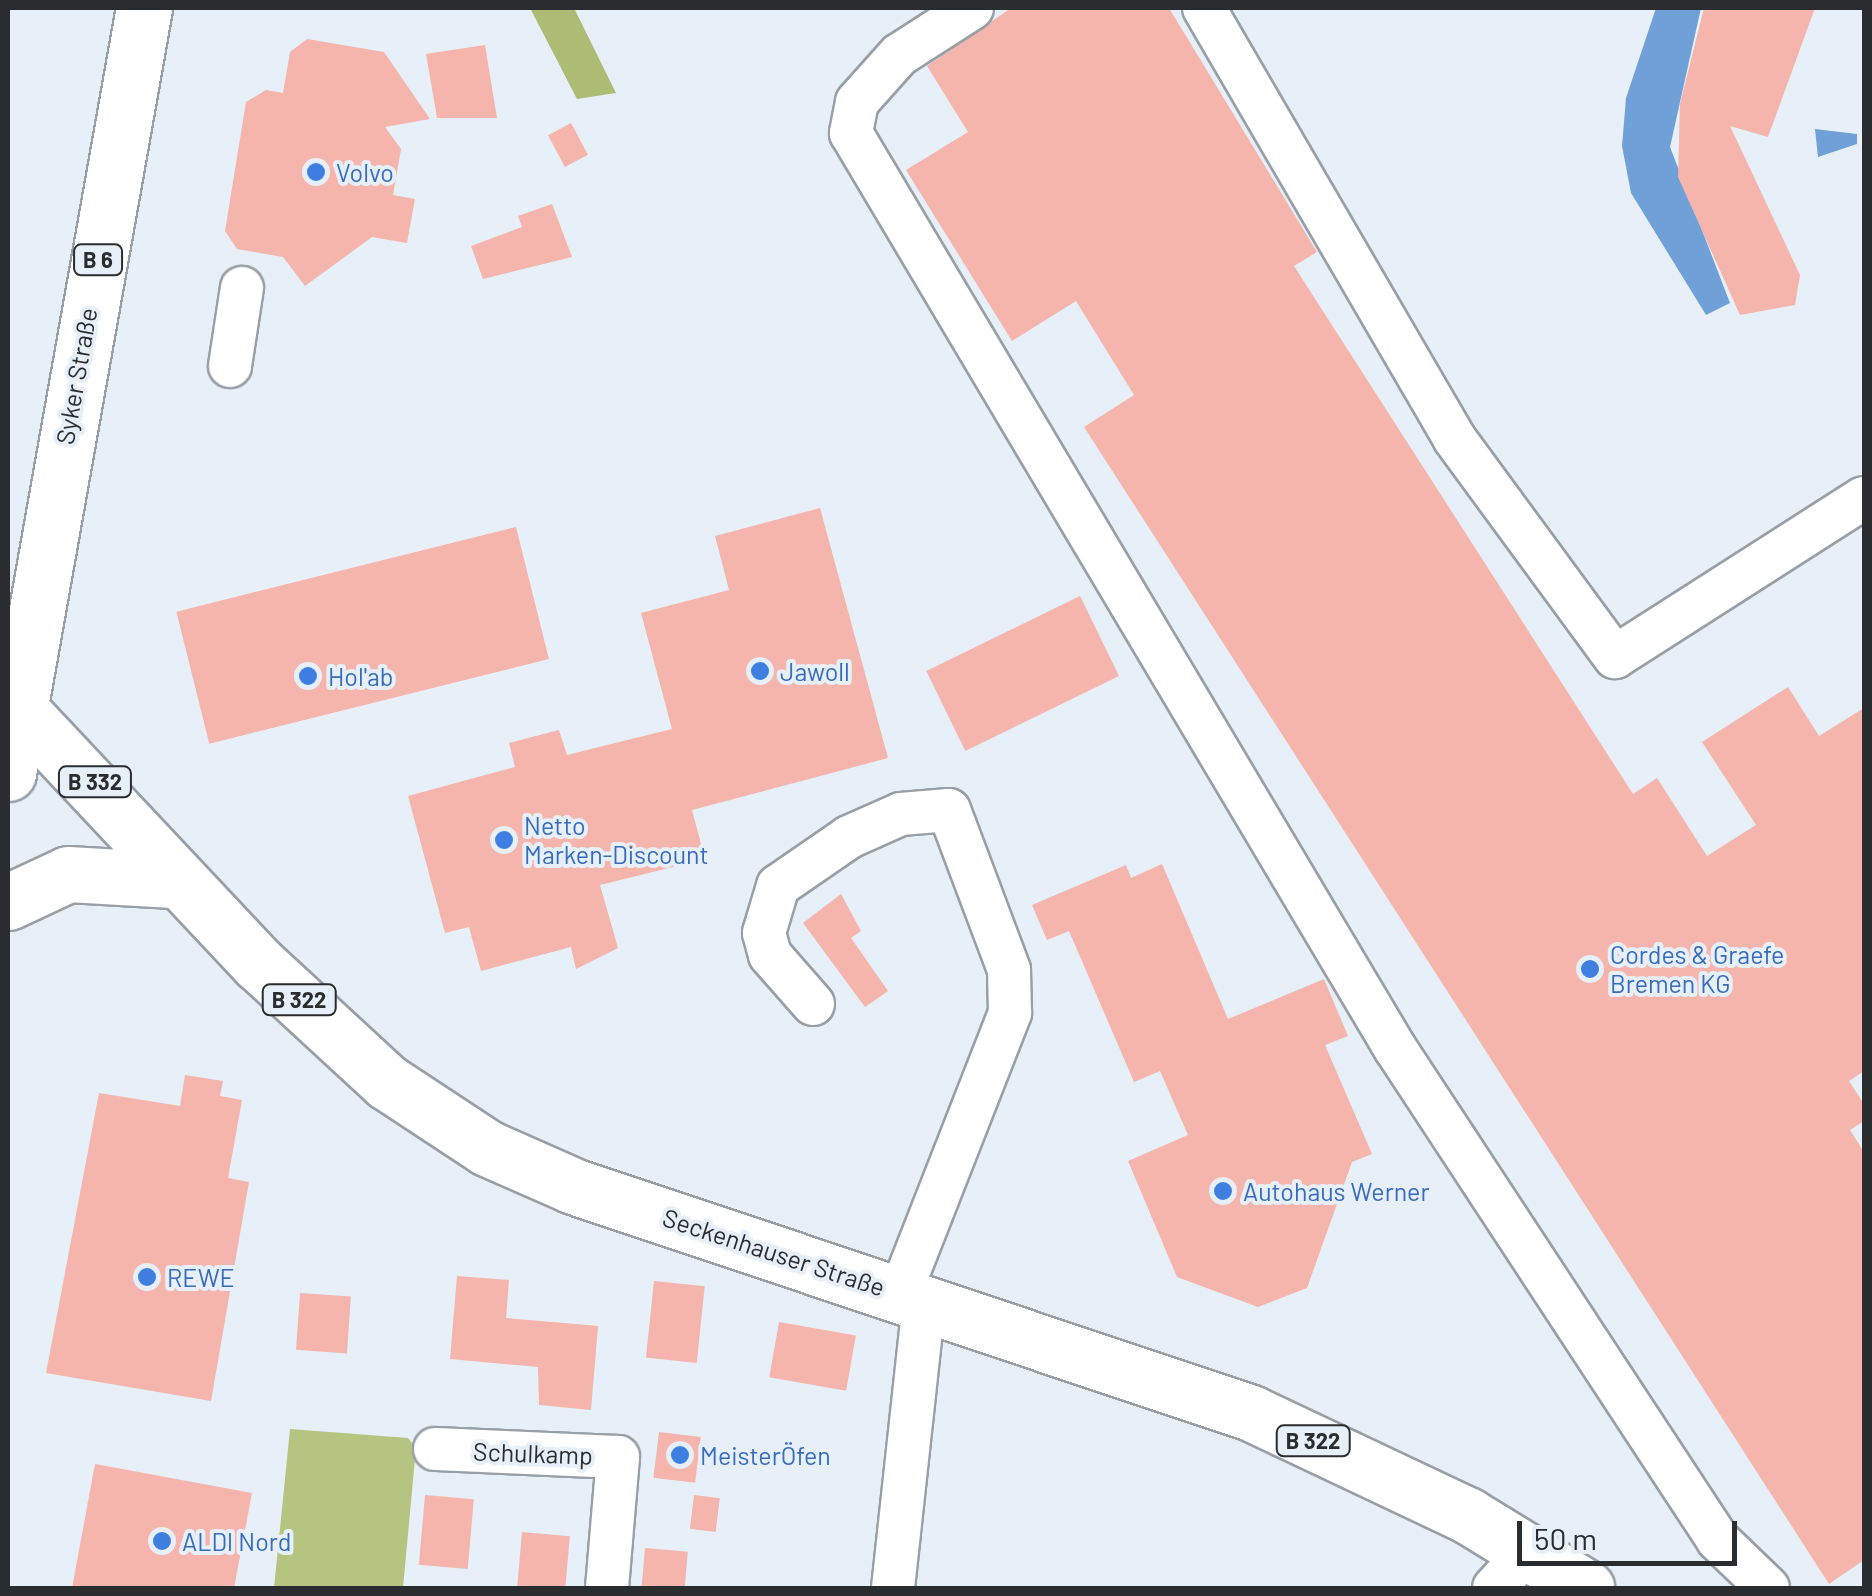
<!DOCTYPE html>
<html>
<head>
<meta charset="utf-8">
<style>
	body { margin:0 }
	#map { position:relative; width:1872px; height:1596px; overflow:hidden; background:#e7eff8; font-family:Barlow,sans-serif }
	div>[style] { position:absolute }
	.green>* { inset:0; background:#b5c581 }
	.forest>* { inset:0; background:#acbc75 }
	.water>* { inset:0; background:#6fa0d7 }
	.building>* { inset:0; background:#f5b4ac; transform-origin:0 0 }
	.roads { filter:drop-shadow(2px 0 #999fa7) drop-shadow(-2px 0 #999fa7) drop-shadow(0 2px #999fa7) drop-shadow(0 -2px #999fa7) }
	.minor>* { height:42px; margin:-21px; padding:0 21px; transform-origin:21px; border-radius:21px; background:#fff }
	.major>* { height:55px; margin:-27.5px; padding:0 27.5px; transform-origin:27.5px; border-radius:27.5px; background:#fff }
	.dots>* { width:28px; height:28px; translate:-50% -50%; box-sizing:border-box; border:5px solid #e7eff8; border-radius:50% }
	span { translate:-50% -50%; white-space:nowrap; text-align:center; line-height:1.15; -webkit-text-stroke:8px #e7eff8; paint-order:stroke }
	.shield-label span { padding:2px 8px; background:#e7eff8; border:2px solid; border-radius:8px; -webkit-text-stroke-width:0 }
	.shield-label { font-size:22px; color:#2a2d30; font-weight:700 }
	.shop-label { font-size:25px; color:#366cbe }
	.left { translate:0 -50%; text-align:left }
	.street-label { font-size:25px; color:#2a2d30 }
	.frame { position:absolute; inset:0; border:10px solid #2a2d30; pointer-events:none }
	.scale { position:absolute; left:1517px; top:1521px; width:220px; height:45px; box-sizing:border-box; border:5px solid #2a2d30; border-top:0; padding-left:12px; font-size:30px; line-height:35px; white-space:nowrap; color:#2a2d30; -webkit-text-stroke:8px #e7eff8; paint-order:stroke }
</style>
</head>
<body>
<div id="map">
	<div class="green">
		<div style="clip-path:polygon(290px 1429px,408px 1438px,416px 1448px,403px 1588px,274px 1588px)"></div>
	</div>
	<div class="forest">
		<div style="clip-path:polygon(530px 8px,574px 8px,616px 93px,577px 99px)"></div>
	</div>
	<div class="water">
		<div style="clip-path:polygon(1656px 8px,1701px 8px,1670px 147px,1730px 303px,1706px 315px,1631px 193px,1622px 146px,1626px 98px)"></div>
		<div style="clip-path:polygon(1815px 129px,1857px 134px,1857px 144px,1818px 157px)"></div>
	</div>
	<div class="building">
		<div style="clip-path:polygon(1011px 8px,1169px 8px,1317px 252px,1294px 266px,1633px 794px,1657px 778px,1707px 856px,1756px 825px,1702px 742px,1788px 687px,1819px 736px,1864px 708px,1864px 1071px,1849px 1081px,1864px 1104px,1864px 1121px,1850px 1130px,1864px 1152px,1864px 1560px,1829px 1584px,1084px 427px,1134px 395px,1076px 301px,1012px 341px,906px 170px,968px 132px,927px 66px)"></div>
		<div style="clip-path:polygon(1704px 8px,1815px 8px,1768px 137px,1730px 126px,1800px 275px,1795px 305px,1740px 315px,1678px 177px,1680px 104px)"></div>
		<div style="clip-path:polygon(307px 39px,384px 52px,430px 119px,385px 127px,401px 149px,393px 195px,415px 199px,407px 243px,372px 237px,305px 286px,283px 257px,237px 249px,225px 231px,246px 102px,266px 90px,283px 93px,290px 52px)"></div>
		<div style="clip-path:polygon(485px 45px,497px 118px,437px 118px,426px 54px)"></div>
		<div style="left:571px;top:123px;width:36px;height:26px;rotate:62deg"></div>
		<div style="clip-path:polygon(552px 204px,572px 257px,483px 279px,471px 246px,522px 227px,518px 216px)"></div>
		<div style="clip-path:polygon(820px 508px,888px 758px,692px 810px,705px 859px,600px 885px,618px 948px,576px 969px,571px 947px,481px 971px,469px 927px,445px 933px,408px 796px,515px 767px,509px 743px,559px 730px,567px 755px,672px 729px,641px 613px,729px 590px,715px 536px)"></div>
		<div style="left:516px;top:527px;width:136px;height:350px;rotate:76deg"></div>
		<div style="left:1080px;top:596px;width:89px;height:171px;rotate:64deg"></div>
		<div style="clip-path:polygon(1162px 864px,1228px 1019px,1324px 979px,1348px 1036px,1325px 1045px,1372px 1154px,1352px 1162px,1307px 1288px,1258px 1307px,1177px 1277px,1128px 1161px,1188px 1135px,1160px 1071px,1134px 1082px,1069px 931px,1047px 940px,1032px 905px,1126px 865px,1131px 878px)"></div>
		<div style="clip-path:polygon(841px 894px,861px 931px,851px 938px,888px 991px,865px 1007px,803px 923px)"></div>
		<div style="clip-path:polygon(185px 1075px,223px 1081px,220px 1096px,242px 1100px,228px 1178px,249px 1182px,211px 1401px,46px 1373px,99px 1093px,180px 1106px)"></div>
		<div style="clip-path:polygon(457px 1276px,509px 1280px,506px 1318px,598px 1326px,591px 1410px,539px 1405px,538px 1367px,450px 1359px)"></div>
		<div style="left:654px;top:1281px;width:51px;height:77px;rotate:6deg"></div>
		<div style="left:300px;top:1293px;width:51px;height:57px;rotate:4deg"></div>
		<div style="left:779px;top:1322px;width:78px;height:56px;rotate:10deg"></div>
		<div style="left:659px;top:1432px;width:42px;height:46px;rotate:7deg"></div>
		<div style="clip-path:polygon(95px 1464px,252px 1493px,234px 1588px,72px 1588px)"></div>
		<div style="left:425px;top:1495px;width:49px;height:70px;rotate:5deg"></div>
		<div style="left:694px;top:1495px;width:26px;height:34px;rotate:7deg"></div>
		<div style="left:522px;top:1532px;width:48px;height:56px;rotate:5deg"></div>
		<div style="left:645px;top:1548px;width:43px;height:40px;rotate:5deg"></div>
	</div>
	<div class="roads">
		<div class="minor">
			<div style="left:972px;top:8px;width:87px;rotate:147.2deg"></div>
			<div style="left:899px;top:55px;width:63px;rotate:131.8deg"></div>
			<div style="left:857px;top:102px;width:32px;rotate:101deg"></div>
			<div style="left:851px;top:133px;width:1065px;rotate:59.27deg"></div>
			<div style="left:1395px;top:1048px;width:589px;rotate:56.71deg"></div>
			<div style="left:1718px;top:1540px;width:69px;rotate:43.8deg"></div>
			<div style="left:1204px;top:8px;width:497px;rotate:59.8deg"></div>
			<div style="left:1454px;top:438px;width:272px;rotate:53.7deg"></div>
			<div style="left:1615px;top:657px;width:295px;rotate:-32.6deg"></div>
			<div style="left:230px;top:366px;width:79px;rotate:-81.3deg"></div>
			<div style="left:813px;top:1004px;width:65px;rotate:-131.3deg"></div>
			<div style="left:770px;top:955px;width:23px;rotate:-105deg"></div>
			<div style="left:764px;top:933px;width:49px;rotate:-73.4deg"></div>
			<div style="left:778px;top:886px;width:86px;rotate:-34.6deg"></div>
			<div style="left:849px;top:837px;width:57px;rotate:-23.9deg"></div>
			<div style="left:901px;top:814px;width:48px;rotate:-4.8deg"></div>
			<div style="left:949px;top:810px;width:171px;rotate:69.4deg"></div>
			<div style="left:1009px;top:970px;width:43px;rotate:88.7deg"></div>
			<div style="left:1010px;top:1013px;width:301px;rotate:111.4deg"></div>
			<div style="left:435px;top:1449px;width:183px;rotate:2.5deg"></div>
			<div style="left:618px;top:1457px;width:131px;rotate:94.8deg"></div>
			<div style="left:893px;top:1588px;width:289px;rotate:-83.8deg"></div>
			<div style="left:1494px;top:1588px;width:52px;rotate:-47.4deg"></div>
		</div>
		<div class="major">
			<div style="left:8px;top:697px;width:366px;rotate:46.8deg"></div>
			<div style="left:259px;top:964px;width:174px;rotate:42.7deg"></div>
			<div style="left:387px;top:1082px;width:120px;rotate:33.4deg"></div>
			<div style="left:487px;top:1148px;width:94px;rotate:23.8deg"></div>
			<div style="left:573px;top:1186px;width:715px;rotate:18.51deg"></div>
			<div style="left:1251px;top:1413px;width:239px;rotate:25.3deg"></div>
			<div style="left:1467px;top:1515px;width:140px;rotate:31.5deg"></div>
			<div style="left:8px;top:773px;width:777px;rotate:-79.92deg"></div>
			<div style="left:8px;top:902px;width:66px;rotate:-25deg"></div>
			<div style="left:68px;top:874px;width:105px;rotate:3.3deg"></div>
		</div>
	</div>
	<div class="dots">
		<div style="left:316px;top:172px;background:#3f7fe0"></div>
		<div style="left:760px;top:671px;background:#3f7fe0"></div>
		<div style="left:308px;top:676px;background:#3f7fe0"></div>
		<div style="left:504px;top:840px;background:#3f7fe0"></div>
		<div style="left:1590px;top:969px;background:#3f7fe0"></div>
		<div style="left:1223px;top:1191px;background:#3f7fe0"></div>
		<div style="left:147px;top:1277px;background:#3f7fe0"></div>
		<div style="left:680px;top:1455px;background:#3f7fe0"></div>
		<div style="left:162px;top:1541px;background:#3f7fe0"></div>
	</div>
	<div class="shield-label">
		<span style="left:98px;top:260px">B 6</span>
		<span style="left:95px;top:782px">B 332</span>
		<span style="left:299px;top:1000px">B 322</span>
		<span style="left:1313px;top:1441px">B 322</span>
	</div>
	<div class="shop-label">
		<span class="left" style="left:336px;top:172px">Volvo</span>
		<span class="left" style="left:780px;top:671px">Jawoll</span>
		<span class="left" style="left:328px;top:676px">Hol'ab</span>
		<span class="left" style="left:524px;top:840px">Netto<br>Marken-Discount</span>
		<span class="left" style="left:1610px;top:969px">Cordes &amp; Graefe<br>Bremen KG</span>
		<span class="left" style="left:1243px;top:1191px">Autohaus Werner</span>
		<span class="left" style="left:167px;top:1277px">REWE</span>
		<span class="left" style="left:700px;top:1455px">MeisterÖfen</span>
		<span class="left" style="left:182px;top:1541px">ALDI Nord</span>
	</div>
	<div class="street-label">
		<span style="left:76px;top:376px;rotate:-80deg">Syker Straße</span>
		<span style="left:774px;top:1252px;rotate:18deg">Seckenhauser Straße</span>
		<span style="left:533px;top:1453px;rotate:2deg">Schulkamp</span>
	</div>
	<div class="frame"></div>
	<div class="scale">50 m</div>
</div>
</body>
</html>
